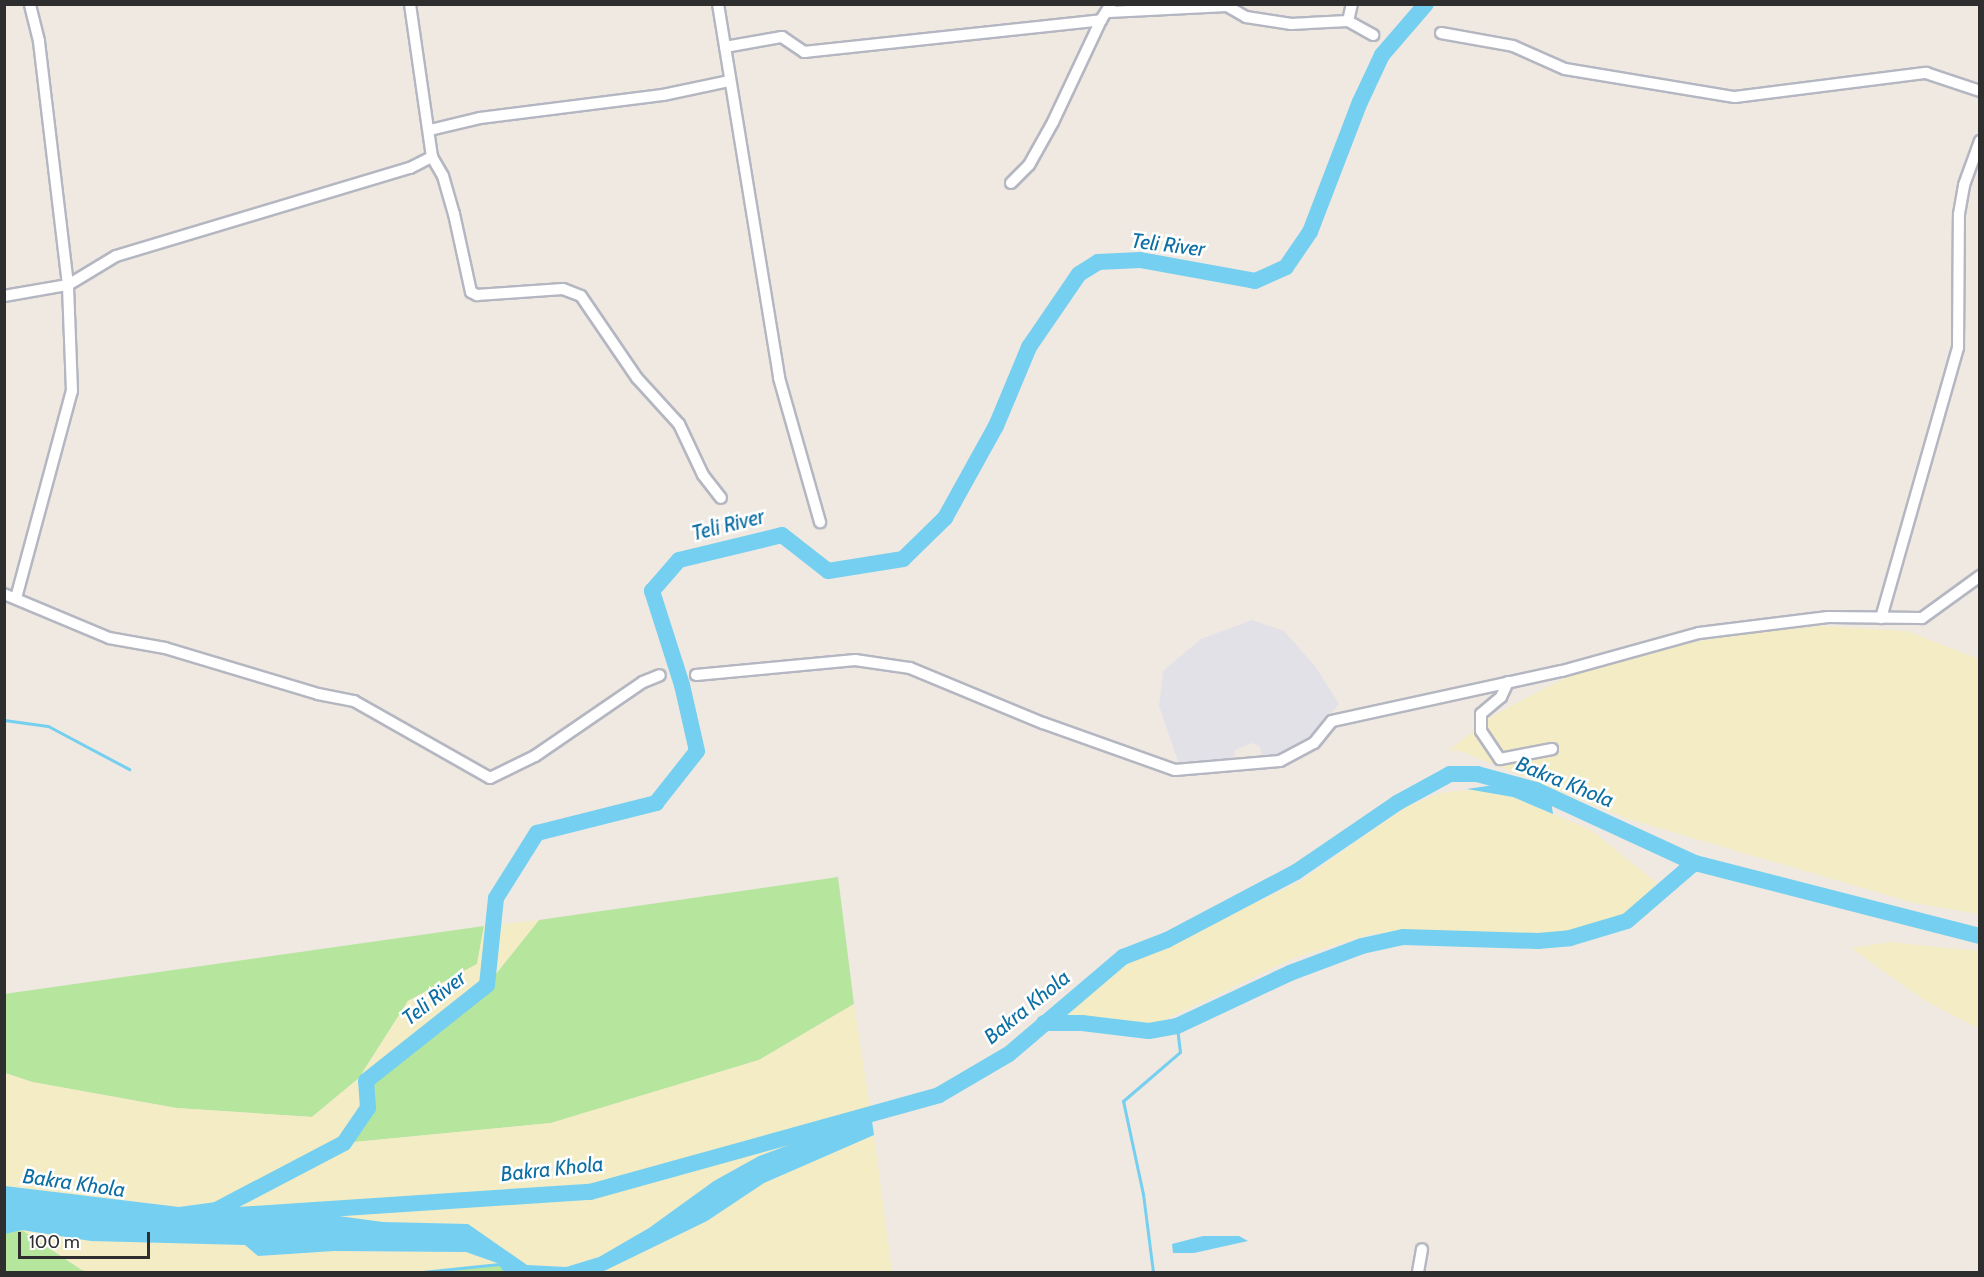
<!DOCTYPE html>
<html>
<head>
<meta charset="utf-8">
<style>
	body { margin:0 }
	#map { position:relative; width:1984px; height:1277px; overflow:hidden; background:#efe9e1; font-family:Cabin,sans-serif }
	div>[style] { position:absolute }
	.industrial>* { inset:0; background:#e3e1e8 }
	.green>* { inset:0; background:#b6e59e }
	.sand>* { inset:0; background:#f3ecc5 }
	.water>* { inset:0; background:#75cff0 }
	.stream>* { height:3px; margin:-1.5px; padding:0 1.5px; transform-origin:1.5px; border-radius:1.5px; background:#75cff0 }
	.river>* { height:16px; margin:-8px; padding:0 8px; transform-origin:8px; border-radius:8px; background:#75cff0 }
	.roads { filter:drop-shadow(2px 0 #b4b7c1) drop-shadow(-2px 0 #b4b7c1) drop-shadow(0 2px #b4b7c1) drop-shadow(0 -2px #b4b7c1) }
	.minor>* { height:10px; margin:-5px; padding:0 5px; transform-origin:5px; border-radius:5px; background:#fff }
	span { translate:-50% -50%; white-space:nowrap; text-align:center; line-height:1.15; -webkit-text-stroke:5px #fff; paint-order:stroke }
	.water-label { font-size:21px; color:#0d6fa3; font-style:italic }
	.frame { position:absolute; inset:0; border:6px solid #2e2e2e; pointer-events:none }
	.scale { position:absolute; left:18px; top:1232px; width:132px; height:27px; box-sizing:border-box; border:3px solid #2e2e2e; border-top:0; padding-left:8px; font-size:18px; line-height:21px; white-space:nowrap; color:#2e2e2e; -webkit-text-stroke:4px #fff; paint-order:stroke }
</style>
</head>
<body>
<div id="map">
	<div class="industrial">
		<div style="clip-path:polygon(1252px 620px,1284px 631px,1315px 666px,1339px 704px,1303px 743px,1263px 763px,1260px 747px,1252px 743px,1235px 750px,1233px 762px,1179px 764px,1159px 706px,1163px 671px,1201px 639px)"></div>
	</div>
	<div class="green">
		<div style="clip-path:polygon(838px 877px,854px 1004px,759px 1060px,551px 1123px,344px 1143px,368px 1108px,366px 1081px,487px 985px,539px 920px)"></div>
		<div style="clip-path:polygon(484px 926px,477px 964px,408px 1001px,359px 1078px,312px 1117px,176px 1108px,32px 1082px,5px 1073px,4px 994px)"></div>
		<div style="clip-path:polygon(22px 1230px,82px 1270px,92px 1272px,5px 1272px,4px 1234px)"></div>
		<div style="clip-path:polygon(500px 1264px,506px 1272px,360px 1272px,422px 1272px)"></div>
	</div>
	<div class="sand">
		<div style="clip-path:polygon(1824px 626px,1907px 631px,1979px 659px,1979px 914px,1914px 903px,1628px 819px,1458px 750px,1448px 751px,1492px 716px,1567px 677px,1646px 652px,1736px 634px)"></div>
		<div style="clip-path:polygon(1484px 789px,1513px 797px,1591px 830px,1657px 883px,1627px 913px,1567px 934px,1538px 936px,1407px 931px,1371px 934px,1294px 958px,1156px 1024px,1140px 1026px,1084px 1017px,1064px 1019px,1100px 983px,1128px 963px,1301px 881px,1407px 806px,1444px 792px)"></div>
		<div style="clip-path:polygon(539px 920px,487px 985px,366px 1081px,368px 1108px,344px 1143px,551px 1123px,759px 1060px,854px 1004px,871px 1114px,759px 1156px,714px 1181px,649px 1228px,599px 1257px,566px 1267px,527px 1265px,468px 1224px,383px 1222px,301px 1211px,225px 1216px,237px 1199px,180px 1207px,5px 1186px,5px 1073px,32px 1082px,176px 1108px,312px 1117px,359px 1078px,408px 1001px,477px 964px,484px 926px)"></div>
		<div style="clip-path:polygon(1890px 942px,1979px 951px,1979px 1029px,1924px 1000px,1851px 948px)"></div>
		<div style="clip-path:polygon(874px 1135px,892px 1272px,602px 1272px,707px 1221px,764px 1183px)"></div>
		<div style="clip-path:polygon(22px 1230px,91px 1241px,245px 1245px,258px 1256px,334px 1251px,466px 1252px,500px 1264px,422px 1272px,92px 1272px,82px 1270px)"></div>
	</div>
	<div class="water">
		<div style="clip-path:polygon(1528px 780px,1549px 788px,1553px 814px,1513px 797px,1467px 789px)"></div>
		<div style="clip-path:polygon(871px 1114px,874px 1135px,764px 1183px,707px 1221px,602px 1272px,506px 1272px,500px 1264px,466px 1252px,334px 1251px,258px 1256px,245px 1245px,91px 1241px,22px 1230px,5px 1234px,5px 1186px,179px 1207px,238px 1199px,225px 1216px,301px 1211px,383px 1222px,468px 1224px,527px 1265px,566px 1267px,599px 1257px,649px 1228px,714px 1181px,759px 1156px)"></div>
		<div style="clip-path:polygon(1203px 1236px,1239px 1236px,1248px 1241px,1194px 1253px,1173px 1253px,1172px 1244px)"></div>
	</div>
	<div class="stream">
		<div style="left:4px;top:720px;width:44px;rotate:7.8deg"></div>
		<div style="left:48px;top:726px;width:92px;rotate:28deg"></div>
		<div style="left:76px;top:1272px;width:16px"></div>
		<div style="left:360px;top:1272px;width:62px"></div>
		<div style="left:422px;top:1272px;width:78px;rotate:-5.9deg"></div>
		<div style="left:500px;top:1264px;width:10px;rotate:53deg"></div>
		<div style="left:1153px;top:1272px;width:79px;rotate:-97.3deg"></div>
		<div style="left:1143px;top:1194px;width:95px;rotate:-102.1deg"></div>
		<div style="left:1123px;top:1101px;width:75px;rotate:-40.7deg"></div>
		<div style="left:1180px;top:1052px;width:26px;rotate:-97deg"></div>
	</div>
	<div class="river">
		<div style="left:1044px;top:1023px;width:38px"></div>
		<div style="left:1082px;top:1023px;width:67px;rotate:6.8deg"></div>
		<div style="left:1149px;top:1031px;width:28px;rotate:-10deg"></div>
		<div style="left:1177px;top:1026px;width:125px;rotate:-25.1deg"></div>
		<div style="left:1290px;top:973px;width:77px;rotate:-20.6deg"></div>
		<div style="left:1362px;top:946px;width:42px;rotate:-12.4deg"></div>
		<div style="left:1403px;top:937px;width:135px;rotate:1.7deg"></div>
		<div style="left:1538px;top:941px;width:32px;rotate:-5deg"></div>
		<div style="left:1570px;top:938px;width:59px;rotate:-16.6deg"></div>
		<div style="left:1627px;top:921px;width:87px;rotate:-40.8deg"></div>
		<div style="left:218px;top:1209px;width:142px;rotate:-27.6deg"></div>
		<div style="left:344px;top:1143px;width:42px;rotate:-55.6deg"></div>
		<div style="left:368px;top:1108px;width:27px;rotate:-94deg"></div>
		<div style="left:366px;top:1081px;width:154px;rotate:-38.4deg"></div>
		<div style="left:487px;top:985px;width:87px;rotate:-84.1deg"></div>
		<div style="left:496px;top:898px;width:77px;rotate:-57.8deg"></div>
		<div style="left:537px;top:833px;width:123px;rotate:-14.1deg"></div>
		<div style="left:656px;top:803px;width:66px;rotate:-51.7deg"></div>
		<div style="left:697px;top:751px;width:68px;rotate:-102.8deg"></div>
		<div style="left:682px;top:685px;width:99px;rotate:-107.7deg"></div>
		<div style="left:652px;top:591px;width:41px;rotate:-48.9deg"></div>
		<div style="left:679px;top:560px;width:106px;rotate:-13.6deg"></div>
		<div style="left:782px;top:535px;width:58px;rotate:38deg"></div>
		<div style="left:828px;top:571px;width:76px;rotate:-9.1deg"></div>
		<div style="left:903px;top:559px;width:59px;rotate:-44.3deg"></div>
		<div style="left:945px;top:518px;width:105px;rotate:-61deg"></div>
		<div style="left:996px;top:426px;width:86px;rotate:-67.3deg"></div>
		<div style="left:1029px;top:347px;width:88px;rotate:-55.6deg"></div>
		<div style="left:1079px;top:274px;width:22px;rotate:-32deg"></div>
		<div style="left:1098px;top:262px;width:42px;rotate:-2.7deg"></div>
		<div style="left:1140px;top:260px;width:117px;rotate:10.3deg"></div>
		<div style="left:1255px;top:281px;width:34px;rotate:-24deg"></div>
		<div style="left:1286px;top:267px;width:42px;rotate:-55.6deg"></div>
		<div style="left:1310px;top:232px;width:139px;rotate:-69deg"></div>
		<div style="left:1360px;top:102px;width:52px;rotate:-64.9deg"></div>
		<div style="left:1382px;top:55px;width:67px;rotate:-49.2deg"></div>
		<div style="left:209px;top:1217px;width:382px;rotate:-3.8deg"></div>
		<div style="left:590px;top:1192px;width:362px;rotate:-15.5deg"></div>
		<div style="left:939px;top:1095px;width:81px;rotate:-30.4deg"></div>
		<div style="left:1009px;top:1054px;width:150px;rotate:-40.4deg"></div>
		<div style="left:1123px;top:957px;width:47px;rotate:-21.1deg"></div>
		<div style="left:1167px;top:940px;width:146px;rotate:-27.8deg"></div>
		<div style="left:1296px;top:872px;width:122px;rotate:-34.3deg"></div>
		<div style="left:1397px;top:803px;width:60px;rotate:-28.7deg"></div>
		<div style="left:1450px;top:774px;width:27px"></div>
		<div style="left:1477px;top:774px;width:61px;rotate:15.2deg"></div>
		<div style="left:1536px;top:790px;width:175px;rotate:24.7deg"></div>
		<div style="left:1695px;top:863px;width:294px;rotate:14.4deg"></div>
	</div>
	<div class="roads">
		<div class="minor">
			<div style="left:718px;top:4px;width:379px;rotate:80.7deg"></div>
			<div style="left:779px;top:378px;width:150px;rotate:74.1deg"></div>
			<div style="left:1109px;top:12px;width:118px;rotate:-2.9deg"></div>
			<div style="left:1227px;top:6px;width:22px;rotate:30deg"></div>
			<div style="left:1246px;top:17px;width:46px;rotate:8.8deg"></div>
			<div style="left:1291px;top:24px;width:57px;rotate:-3deg"></div>
			<div style="left:1348px;top:21px;width:29px;rotate:29deg"></div>
			<div style="left:1348px;top:21px;width:17px;rotate:-77deg"></div>
			<div style="left:1441px;top:33px;width:73px;rotate:10.2deg"></div>
			<div style="left:1513px;top:46px;width:57px;rotate:23.9deg"></div>
			<div style="left:1565px;top:69px;width:172px;rotate:9.4deg"></div>
			<div style="left:1735px;top:97px;width:193px;rotate:-7.2deg"></div>
			<div style="left:1926px;top:73px;width:57px;rotate:18.4deg"></div>
			<div style="left:725px;top:47px;width:58px;rotate:-10deg"></div>
			<div style="left:782px;top:37px;width:27px;rotate:34deg"></div>
			<div style="left:804px;top:52px;width:299px;rotate:-6.1deg"></div>
			<div style="left:1101px;top:20px;width:19px;rotate:-58deg"></div>
			<div style="left:430px;top:130px;width:51px;rotate:-13.5deg"></div>
			<div style="left:480px;top:118px;width:184px;rotate:-7.2deg"></div>
			<div style="left:663px;top:95px;width:67px;rotate:-12deg"></div>
			<div style="left:432px;top:157px;width:22px;rotate:60deg"></div>
			<div style="left:443px;top:176px;width:40px;rotate:74deg"></div>
			<div style="left:454px;top:214px;width:80px;rotate:77.7deg"></div>
			<div style="left:471px;top:292px;width:7px;rotate:27deg"></div>
			<div style="left:477px;top:295px;width:86px;rotate:-4deg"></div>
			<div style="left:563px;top:289px;width:19px;rotate:21deg"></div>
			<div style="left:581px;top:296px;width:99px;rotate:55.7deg"></div>
			<div style="left:637px;top:378px;width:62px;rotate:47.6deg"></div>
			<div style="left:679px;top:424px;width:56px;rotate:64.8deg"></div>
			<div style="left:703px;top:475px;width:29px;rotate:52deg"></div>
			<div style="left:1011px;top:183px;width:25px;rotate:-45deg"></div>
			<div style="left:1029px;top:165px;width:49px;rotate:-60.8deg"></div>
			<div style="left:1053px;top:122px;width:113px;rotate:-64.8deg"></div>
			<div style="left:4px;top:296px;width:65px;rotate:-9.8deg"></div>
			<div style="left:68px;top:285px;width:56px;rotate:-31.1deg"></div>
			<div style="left:116px;top:256px;width:307px;rotate:-16.7deg"></div>
			<div style="left:410px;top:168px;width:25px;rotate:-27deg"></div>
			<div style="left:432px;top:157px;width:155px;rotate:-98.2deg"></div>
			<div style="left:4px;top:594px;width:114px;rotate:22.7deg"></div>
			<div style="left:109px;top:638px;width:57px;rotate:10.1deg"></div>
			<div style="left:165px;top:648px;width:160px;rotate:16.7deg"></div>
			<div style="left:318px;top:694px;width:37px;rotate:11deg"></div>
			<div style="left:354px;top:701px;width:156px;rotate:29.5deg"></div>
			<div style="left:490px;top:778px;width:50px;rotate:-26.1deg"></div>
			<div style="left:535px;top:756px;width:131px;rotate:-34.4deg"></div>
			<div style="left:643px;top:682px;width:18px;rotate:-22deg"></div>
			<div style="left:16px;top:598px;width:214px;rotate:-74.9deg"></div>
			<div style="left:72px;top:391px;width:106px;rotate:-92.2deg"></div>
			<div style="left:68px;top:285px;width:246px;rotate:-96.8deg"></div>
			<div style="left:39px;top:41px;width:38px;rotate:-104deg"></div>
			<div style="left:1881px;top:618px;width:281px;rotate:-74.1deg"></div>
			<div style="left:1958px;top:348px;width:134px;rotate:-89.6deg"></div>
			<div style="left:1959px;top:214px;width:29px;rotate:-80deg"></div>
			<div style="left:1964px;top:185px;width:47px;rotate:-70deg"></div>
			<div style="left:696px;top:675px;width:160px;rotate:-5.4deg"></div>
			<div style="left:855px;top:660px;width:56px;rotate:8.3deg"></div>
			<div style="left:910px;top:668px;width:144px;rotate:22.5deg"></div>
			<div style="left:1043px;top:723px;width:140px;rotate:19.6deg"></div>
			<div style="left:1175px;top:770px;width:105px;rotate:-4.9deg"></div>
			<div style="left:1280px;top:761px;width:38px;rotate:-28deg"></div>
			<div style="left:1314px;top:743px;width:28px;rotate:-51deg"></div>
			<div style="left:1332px;top:721px;width:235px;rotate:-12.3deg"></div>
			<div style="left:1562px;top:671px;width:142px;rotate:-15.5deg"></div>
			<div style="left:1699px;top:633px;width:130px;rotate:-7.1deg"></div>
			<div style="left:1828px;top:617px;width:94px;rotate:0.6deg"></div>
			<div style="left:1922px;top:618px;width:72px;rotate:-35.9deg"></div>
			<div style="left:1508px;top:682px;width:17px;rotate:115deg"></div>
			<div style="left:1501px;top:697px;width:26px;rotate:140deg"></div>
			<div style="left:1481px;top:714px;width:17px;rotate:90deg"></div>
			<div style="left:1481px;top:731px;width:34px;rotate:56deg"></div>
			<div style="left:1500px;top:759px;width:53px;rotate:-10.9deg"></div>
			<div style="left:1418px;top:1272px;width:23px;rotate:-80deg"></div>
		</div>
	</div>
	<div class="water-label">
		<span style="left:1168px;top:245px;rotate:7deg">Teli River</span>
		<span style="left:728px;top:525px;rotate:-14deg">Teli River</span>
		<span style="left:1565px;top:782px;rotate:22deg">Bakra Khola</span>
		<span style="left:434px;top:998px;rotate:-38deg">Teli River</span>
		<span style="left:1027px;top:1007px;rotate:-39deg">Bakra Khola</span>
		<span style="left:552px;top:1169px;rotate:-6deg">Bakra Khola</span>
		<span style="left:74px;top:1183px;rotate:8deg">Bakra Khola</span>
	</div>
	<div class="frame"></div>
	<div class="scale">100 m</div>
</div>
</body>
</html>
